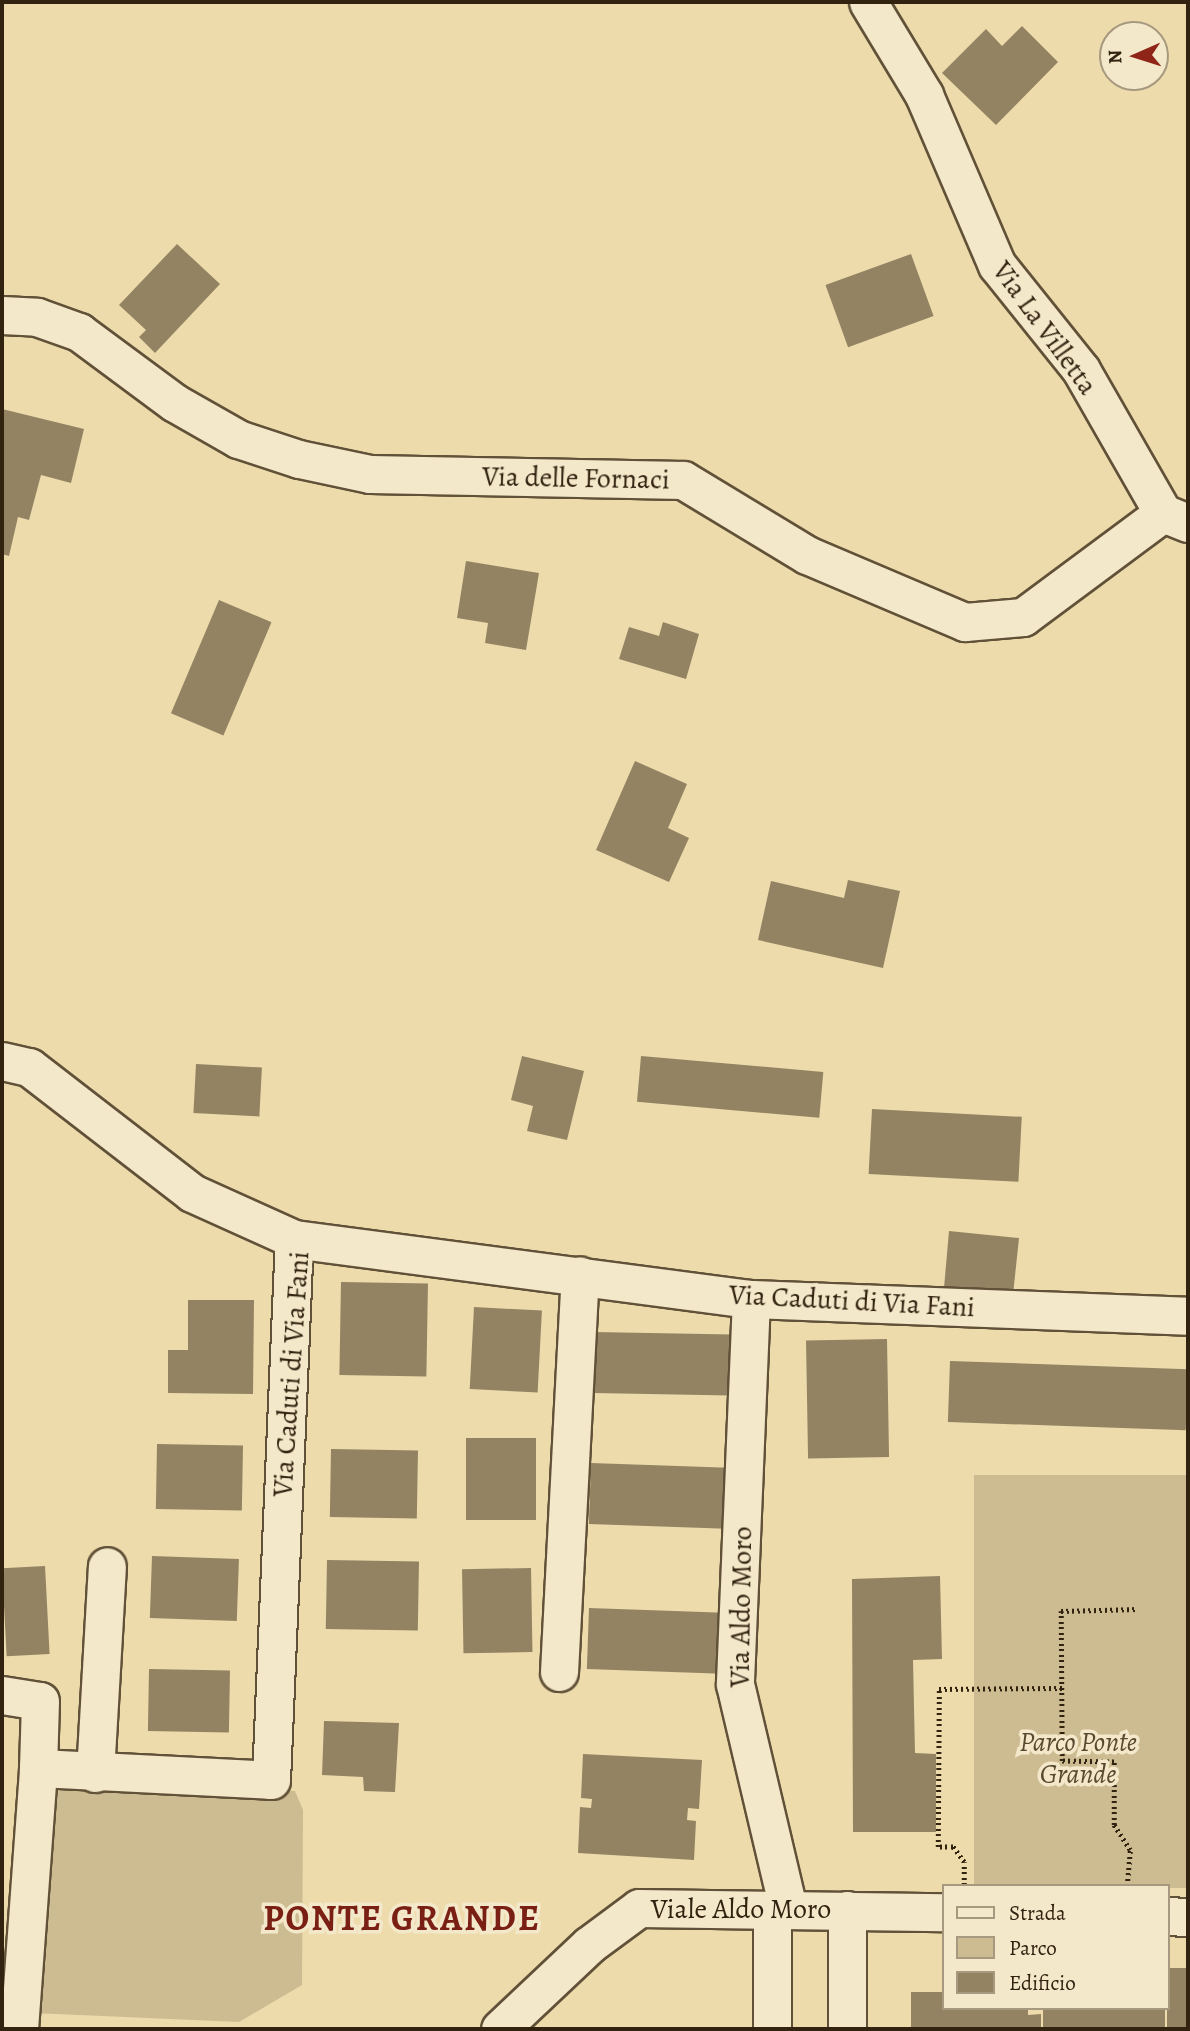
<!DOCTYPE html>
<html>
<head>
<meta charset="utf-8">
<style>
	body { margin:0 }
	#map { position:relative; width:1190px; height:2031px; overflow:hidden; background:#eddbac; font-family:Alegreya,serif }
	div>[style] { position:absolute }
	.green>* { inset:0; background:#cdbc92; transform-origin:0 0 }
	.building>* { inset:0; background:#938362; transform-origin:0 0 }
	.path>* { height:4.5px; margin-top:-2.25px; transform-origin:0; background:repeating-linear-gradient(90deg,#322311 0 2px,transparent 0 5.5px) }
	.roads { filter:drop-shadow(2px 0 #615138) drop-shadow(-2px 0 #615138) drop-shadow(0 2px #615138) drop-shadow(0 -2px #615138) }
	.street>* { height:37px; margin:-18.5px; padding:0 18.5px; transform-origin:18.5px; border-radius:18.5px; background:#f3e8c9 }
	span { translate:-50% -50%; white-space:nowrap; text-align:center; line-height:1.15; -webkit-text-stroke:7px #f3e8c9; paint-order:stroke }
	.street-label { font-size:28px; color:#322311 }
	.park-label { font-size:28px; color:#594931; font-style:italic }
	.district-label { font-size:35px; color:#7a1f14; font-weight:700; letter-spacing:2px }
	.frame { position:absolute; inset:0; border:4px solid #322311; pointer-events:none }
	.legend { position:absolute; left:942px; top:1884px; width:228px; height:126px; box-sizing:border-box; background:#f3e8c9; border:2px solid #a6997f; margin:0; padding:9px 12px; list-style:none; font-size:21px; color:#322311 }
	.legend li { display:flex; align-items:center; gap:14px; height:35px }
	.legend b { width:35px; border:2px solid #a6997f }
	.north { position:absolute; left:1099px; top:21px; width:70px; height:70px; box-sizing:border-box; background:#f3e8c9; border:2px solid #a6997f; border-radius:50%; rotate:267deg; font-size:19px; font-weight:700; line-height:28px; text-align:center; color:#322311 }
	.north::after { content:''; display:block; margin:auto; width:24px; height:32px; background:#8f2418; clip-path:polygon(50% 0,100% 100%,50% 72%,0 100%) }
</style>
</head>
<body>
<div id="map">
	<div class="green">
		<div style="left:1188px;top:1475px;width:413px;height:214px;rotate:90deg"></div>
		<div style="clip-path:polygon(56px 1786px,295px 1791px,303px 1810px,302px 1985px,239px 2022px,33px 2013px)"></div>
	</div>
	<div class="building">
		<div style="clip-path:polygon(1022px 26px,1058px 62px,996px 125px,942px 73px,986px 29px,1002px 46px)"></div>
		<div style="clip-path:polygon(177px 244px,220px 284px,155px 353px,139px 337px,146px 330px,119px 305px)"></div>
		<div style="left:911px;top:254px;width:66px;height:91px;rotate:70deg"></div>
		<div style="clip-path:polygon(2px 409px,84px 429px,71px 483px,41px 475px,29px 520px,18px 517px,9px 556px,2px 554px)"></div>
		<div style="clip-path:polygon(466px 561px,539px 573px,526px 650px,485px 643px,488px 623px,457px 618px)"></div>
		<div style="left:219px;top:600px;width:57px;height:123px;rotate:23deg"></div>
		<div style="clip-path:polygon(663px 622px,699px 634px,686px 679px,619px 659px,629px 627px,659px 636px)"></div>
		<div style="clip-path:polygon(635px 761px,687px 784px,668px 828px,689px 838px,669px 882px,596px 850px)"></div>
		<div style="clip-path:polygon(848px 880px,900px 891px,883px 968px,758px 940px,771px 881px,844px 898px)"></div>
		<div style="clip-path:polygon(522px 1056px,584px 1071px,567px 1140px,527px 1131px,533px 1106px,511px 1100px)"></div>
		<div style="left:641px;top:1056px;width:183px;height:46px;rotate:5deg"></div>
		<div style="left:196px;top:1064px;width:66px;height:49px;rotate:3deg"></div>
		<div style="left:872px;top:1109px;width:150px;height:65px;rotate:3deg"></div>
		<div style="clip-path:polygon(949px 1231px,1019px 1238px,1012px 1304px,944px 1288px)"></div>
		<div style="left:341px;top:1282px;width:87px;height:93px;rotate:1deg"></div>
		<div style="clip-path:polygon(188px 1300px,254px 1300px,253px 1394px,168px 1393px,168px 1350px,188px 1350px)"></div>
		<div style="left:474px;top:1307px;width:68px;height:82px;rotate:3deg"></div>
		<div style="left:594px;top:1332px;width:138px;height:61px;rotate:1deg"></div>
		<div style="left:887px;top:1339px;width:118px;height:81px;rotate:89deg"></div>
		<div style="left:950px;top:1361px;width:238px;height:61px;rotate:2deg"></div>
		<div style="left:466px;top:1438px;width:70px;height:82px"></div>
		<div style="left:157px;top:1444px;width:86px;height:65px;rotate:1deg"></div>
		<div style="left:331px;top:1449px;width:87px;height:68px;rotate:1deg"></div>
		<div style="left:591px;top:1463px;width:137px;height:61px;rotate:2deg"></div>
		<div style="left:152px;top:1556px;width:87px;height:62px;rotate:2deg"></div>
		<div style="left:327px;top:1560px;width:92px;height:69px;rotate:1deg"></div>
		<div style="left:45px;top:1566px;width:88px;height:43px;rotate:87deg"></div>
		<div style="left:531px;top:1568px;width:84px;height:69px;rotate:89deg"></div>
		<div style="clip-path:polygon(940px 1576px,942px 1659px,913px 1660px,915px 1753px,936px 1754px,936px 1832px,853px 1832px,852px 1579px)"></div>
		<div style="left:589px;top:1608px;width:142px;height:61px;rotate:2deg"></div>
		<div style="left:149px;top:1669px;width:81px;height:62px;rotate:1deg"></div>
		<div style="clip-path:polygon(324px 1721px,399px 1723px,395px 1792px,364px 1791px,363px 1777px,322px 1775px)"></div>
		<div style="clip-path:polygon(583px 1754px,702px 1760px,699px 1809px,688px 1808px,687px 1820px,696px 1821px,694px 1860px,578px 1853px,580px 1807px,591px 1808px,592px 1799px,581px 1798px)"></div>
		<div style="left:1188px;top:1968px;width:61px;height:21px;rotate:90deg"></div>
		<div style="clip-path:polygon(911px 1992px,943px 1992px,943px 2008px,1028px 2008px,1028px 2015px,1041px 2014px,1041px 2029px,911px 2029px)"></div>
		<div style="left:1043px;top:2008px;width:122px;height:21px"></div>
	</div>
	<div class="path">
		<div style="left:964px;top:1885px;width:23px;rotate:-90deg"></div>
		<div style="left:964px;top:1862px;width:19px;rotate:-126deg"></div>
		<div style="left:953px;top:1847px;width:15px;rotate:180deg"></div>
		<div style="left:938px;top:1847px;width:158px;rotate:-89.6deg"></div>
		<div style="left:939px;top:1689px;width:123px;rotate:-0.5deg"></div>
		<div style="left:1127px;top:1886px;width:36px;rotate:-85deg"></div>
		<div style="left:1130px;top:1850px;width:30px;rotate:-123deg"></div>
		<div style="left:1114px;top:1825px;width:63px;rotate:-90deg"></div>
		<div style="left:1114px;top:1762px;width:52px;rotate:-178.9deg"></div>
		<div style="left:1062px;top:1761px;width:150px;rotate:-90.4deg"></div>
		<div style="left:1061px;top:1611px;width:77px;rotate:-1.5deg"></div>
	</div>
	<div class="roads">
		<div class="street">
			<div style="left:868px;top:2px;width:109px;rotate:58.9deg"></div>
			<div style="left:924px;top:95px;width:185px;rotate:66.8deg"></div>
			<div style="left:997px;top:265px;width:134px;rotate:51.3deg"></div>
			<div style="left:1081px;top:370px;width:165px;rotate:60.2deg"></div>
			<div style="left:1163px;top:513px;width:27px;rotate:22deg"></div>
			<div style="left:2px;top:315px;width:35px;rotate:3deg"></div>
			<div style="left:37px;top:317px;width:45px;rotate:19.7deg"></div>
			<div style="left:79px;top:332px;width:119px;rotate:36.5deg"></div>
			<div style="left:175px;top:403px;width:73px;rotate:29.7deg"></div>
			<div style="left:238px;top:439px;width:64px;rotate:18.2deg"></div>
			<div style="left:299px;top:459px;width:73px;rotate:11.9deg"></div>
			<div style="left:370px;top:474px;width:313px;rotate:1.1deg"></div>
			<div style="left:683px;top:480px;width:145px;rotate:31.2deg"></div>
			<div style="left:807px;top:555px;width:172px;rotate:23deg"></div>
			<div style="left:965px;top:622px;width:58px;rotate:-4.9deg"></div>
			<div style="left:1023px;top:617px;width:174px;rotate:-36.6deg"></div>
			<div style="left:2px;top:1061px;width:28px;rotate:13deg"></div>
			<div style="left:29px;top:1067px;width:206px;rotate:37.7deg"></div>
			<div style="left:192px;top:1193px;width:112px;rotate:24.3deg"></div>
			<div style="left:751px;top:1299px;width:385px;rotate:92.4deg"></div>
			<div style="left:735px;top:1684px;width:231px;rotate:76.7deg"></div>
			<div style="left:559px;top:1672px;width:397px;rotate:-87deg"></div>
			<div style="left:2px;top:1695px;width:38px;rotate:9deg"></div>
			<div style="left:40px;top:1701px;width:67px;rotate:91.7deg"></div>
			<div style="left:95px;top:1773px;width:207px;rotate:-86.7deg"></div>
			<div style="left:1167px;top:1916px;width:21px;rotate:3deg"></div>
			<div style="left:19px;top:2029px;width:262px;rotate:-85.8deg"></div>
			<div style="left:38px;top:1768px;width:233px;rotate:2.9deg"></div>
			<div style="left:271px;top:1780px;width:541px;rotate:-87.57deg"></div>
			<div style="left:294px;top:1239px;width:461px;rotate:7.5deg"></div>
			<div style="left:751px;top:1299px;width:437px;rotate:2.2deg"></div>
			<div style="left:500px;top:2029px;width:122px;rotate:-43.3deg"></div>
			<div style="left:589px;top:1945px;width:62px;rotate:-36.5deg"></div>
			<div style="left:639px;top:1908px;width:304px;rotate:0.8deg"></div>
			<div style="left:772px;top:2029px;width:120px;rotate:-90deg"></div>
			<div style="left:847px;top:2029px;width:119px;rotate:-90deg"></div>
		</div>
	</div>
	<div class="street-label">
		<span style="left:1045px;top:328px;rotate:54deg">Via La Villetta</span>
		<span style="left:576px;top:478px;rotate:1deg">Via delle Fornaci</span>
		<span style="left:852px;top:1301px;rotate:3deg">Via Caduti di Via Fani</span>
		<span style="left:291px;top:1374px;rotate:-86deg">Via Caduti di Via Fani</span>
		<span style="left:741px;top:1607px;rotate:-89deg">Via Aldo Moro</span>
		<span style="left:741px;top:1909px">Viale Aldo Moro</span>
	</div>
	<div class="park-label">
		<span style="left:1078px;top:1758px">Parco Ponte<br>Grande</span>
	</div>
	<div class="district-label">
		<span style="left:402px;top:1918px">PONTE GRANDE</span>
	</div>
	<div class="frame"></div>
	<ul class="legend">
	<li><b style="height:9px;background:#f3e8c9"></b>Strada</li>
	<li><b style="height:19px;background:#cdbc92"></b>Parco</li>
	<li><b style="height:19px;background:#938362"></b>Edificio</li>
	</ul>
	<div class="north">N</div>
</div>
</body>
</html>
